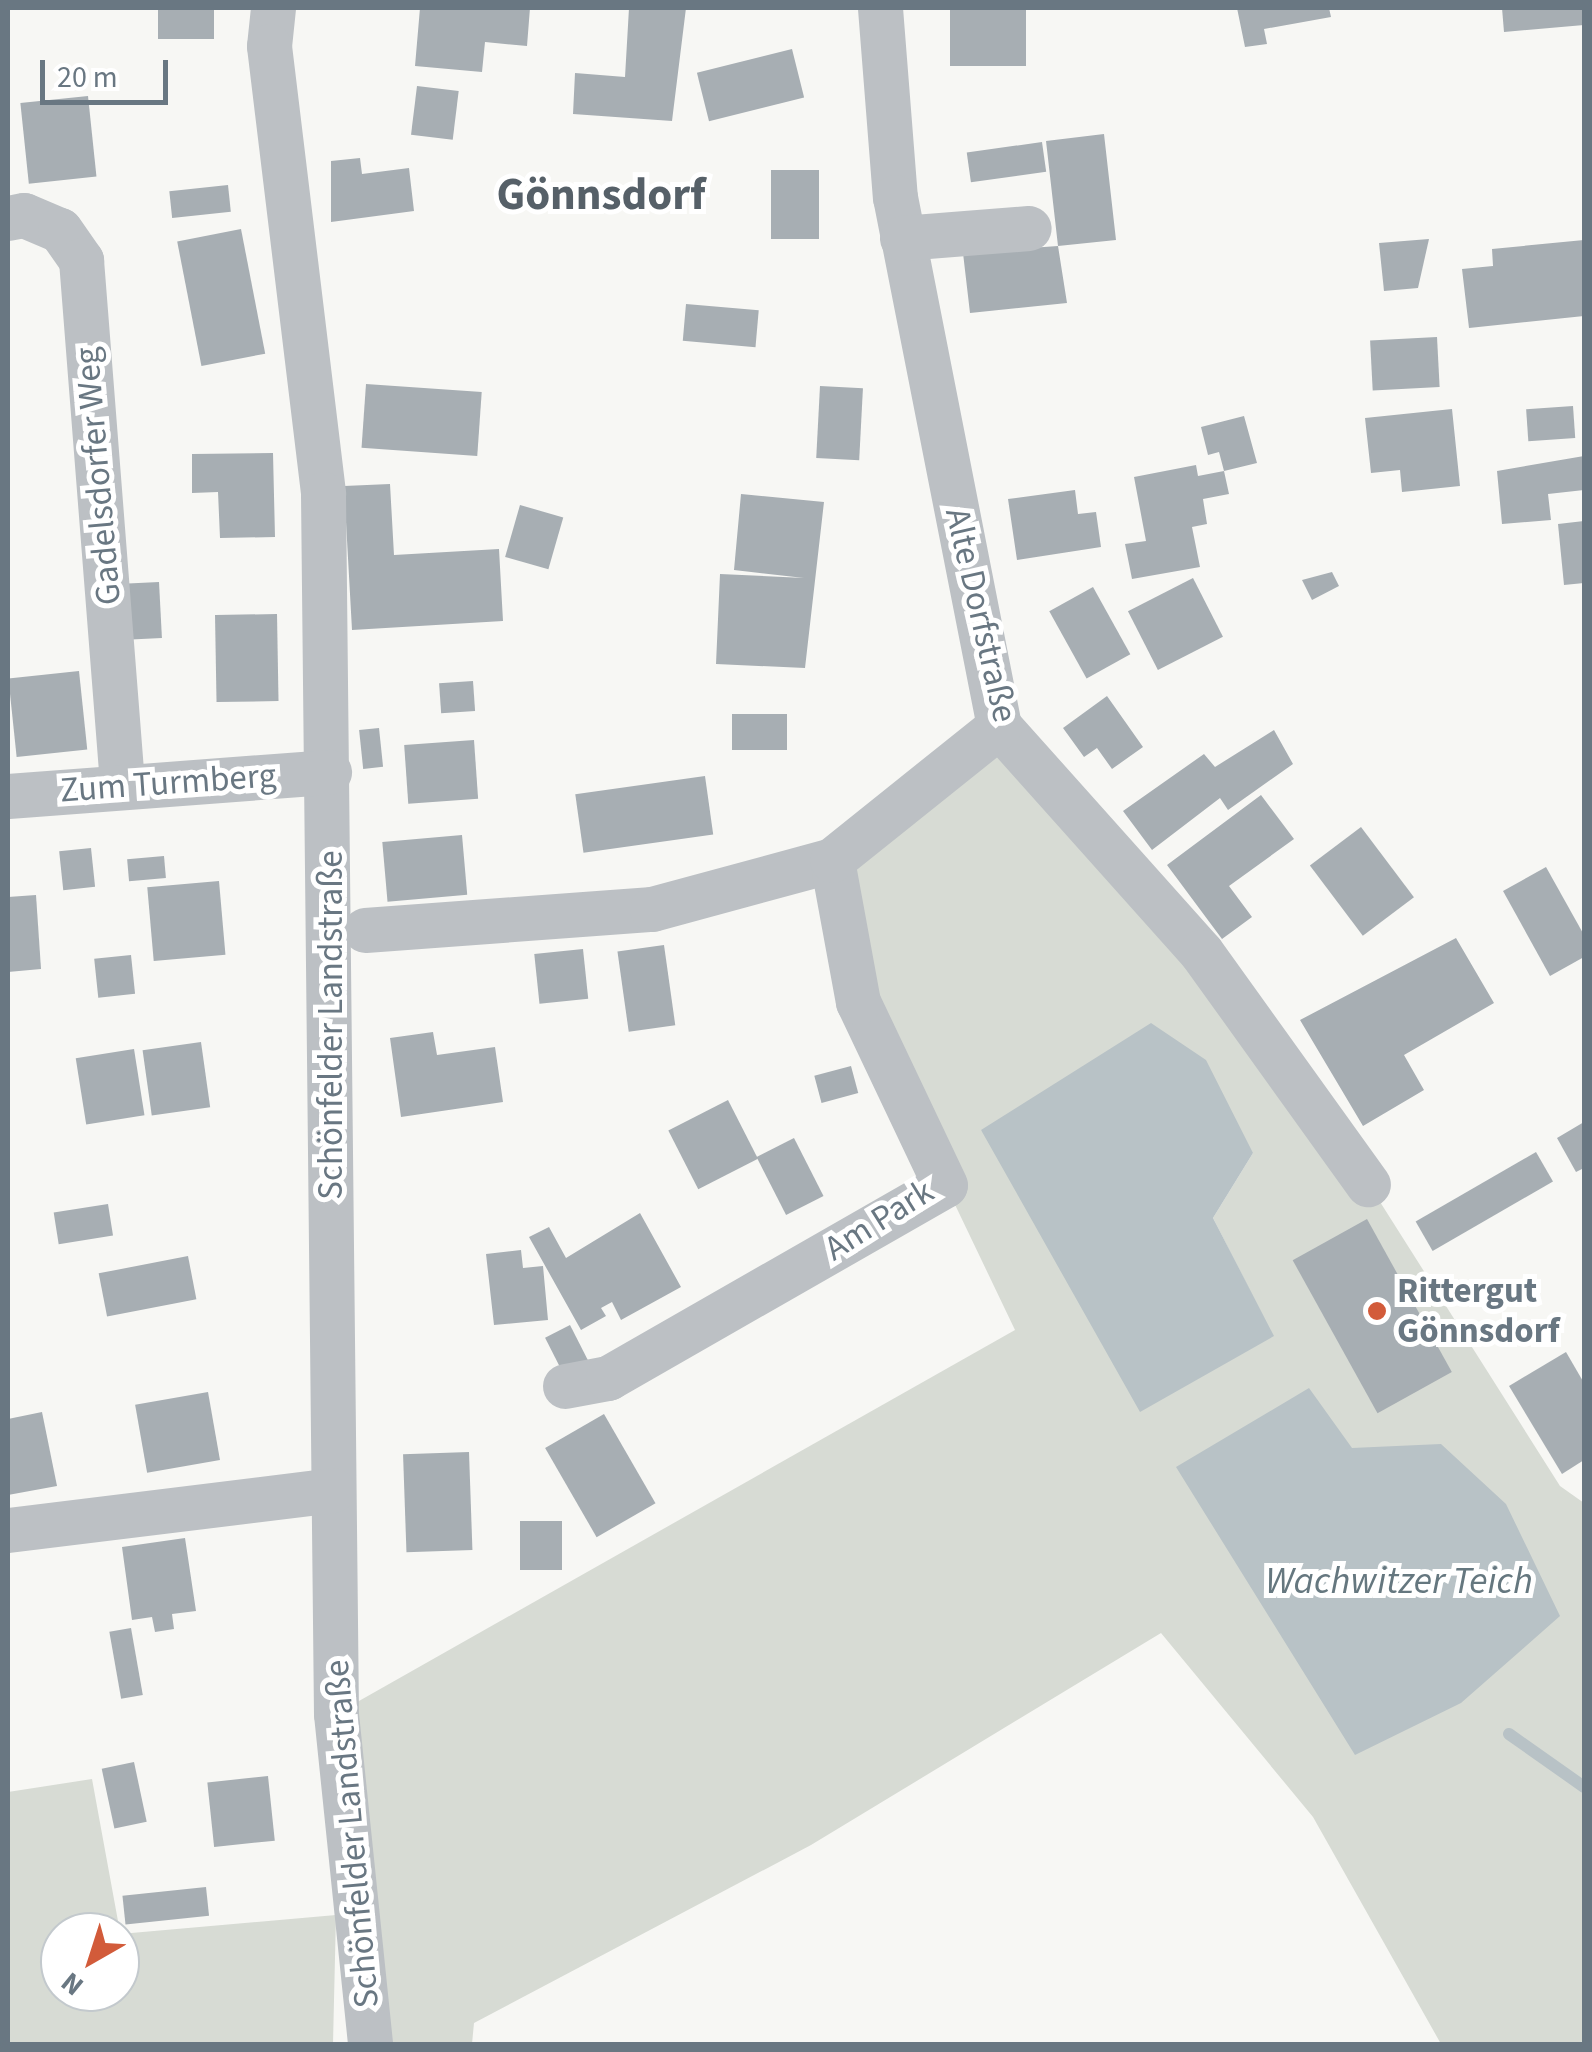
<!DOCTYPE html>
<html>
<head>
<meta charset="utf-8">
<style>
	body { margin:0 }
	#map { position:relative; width:1592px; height:2052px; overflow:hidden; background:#f7f7f4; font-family:"Source Sans 3",sans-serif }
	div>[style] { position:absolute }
	.green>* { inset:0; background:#d7dbd4 }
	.water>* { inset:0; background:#b8c2c6 }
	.stream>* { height:12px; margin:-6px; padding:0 6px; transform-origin:6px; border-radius:6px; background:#b8c2c6 }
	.building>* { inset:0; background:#a7aeb3; transform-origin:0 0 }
	.minor>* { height:45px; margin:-22.5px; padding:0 22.5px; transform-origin:22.5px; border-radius:22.5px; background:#bcc0c4 }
	.dots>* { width:28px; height:28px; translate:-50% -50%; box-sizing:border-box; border:5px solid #fff; border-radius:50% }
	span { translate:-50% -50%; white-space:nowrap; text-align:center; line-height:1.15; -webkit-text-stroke:10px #fff; paint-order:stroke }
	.street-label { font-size:35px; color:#697782 }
	.poi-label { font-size:35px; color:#697782; font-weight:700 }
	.left { translate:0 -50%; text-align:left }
	.water-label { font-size:38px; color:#65777f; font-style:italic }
	.district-label { font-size:45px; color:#566068; font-weight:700 }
	.frame { position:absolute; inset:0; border:10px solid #697782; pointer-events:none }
	.north { position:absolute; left:40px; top:1912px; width:100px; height:100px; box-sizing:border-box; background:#fff; border:2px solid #c3c9cd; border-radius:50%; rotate:219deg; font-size:28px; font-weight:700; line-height:40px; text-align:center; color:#697782 }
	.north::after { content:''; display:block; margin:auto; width:35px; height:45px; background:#d25b3a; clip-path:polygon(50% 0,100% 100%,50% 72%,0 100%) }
	.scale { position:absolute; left:40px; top:60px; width:128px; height:45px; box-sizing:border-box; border:5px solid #697782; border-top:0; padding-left:12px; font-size:30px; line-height:35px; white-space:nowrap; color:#697782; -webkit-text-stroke:8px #fff; paint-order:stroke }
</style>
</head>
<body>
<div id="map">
	<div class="green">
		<div style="clip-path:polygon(evenodd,999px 726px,1356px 1164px,1560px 1486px,1584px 1503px,1584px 2044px,1441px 2044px,1313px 1817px,1161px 1633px,811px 1845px,474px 2023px,472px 2044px,370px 2044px,336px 1714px,1015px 1330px,858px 1002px,832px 860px,999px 726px,981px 1130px,1253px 1153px,1213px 1218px,1273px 1336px,981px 1130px)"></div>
		<div style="clip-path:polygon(92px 1779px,120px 1932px,60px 1932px,60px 1992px,120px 1992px,120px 1934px,336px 1915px,333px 2044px,8px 2044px,8px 1792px)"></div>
	</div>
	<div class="water">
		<div style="clip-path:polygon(1151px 1023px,1206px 1060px,1253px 1153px,1213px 1218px,1274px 1336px,1140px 1412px,981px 1130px)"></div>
		<div style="clip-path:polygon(1309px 1388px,1352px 1448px,1441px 1444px,1506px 1504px,1560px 1616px,1461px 1703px,1355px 1755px,1176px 1467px)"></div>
	</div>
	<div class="stream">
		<div style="left:1509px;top:1734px;width:92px;rotate:35.2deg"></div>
	</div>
	<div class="building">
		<div style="left:158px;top:8px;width:56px;height:31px"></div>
		<div style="clip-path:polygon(420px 8px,530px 8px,527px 46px,485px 42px,482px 72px,415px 66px)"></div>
		<div style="clip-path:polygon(629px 8px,686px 8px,672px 121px,573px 114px,575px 73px,625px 77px)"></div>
		<div style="left:950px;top:8px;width:76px;height:58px"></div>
		<div style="clip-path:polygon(1237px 8px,1329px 8px,1331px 17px,1264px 29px,1267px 44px,1245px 47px)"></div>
		<div style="clip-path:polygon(1502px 8px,1582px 8px,1584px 25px,1504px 32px)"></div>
		<div style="left:792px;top:49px;width:50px;height:98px;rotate:76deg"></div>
		<div style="left:417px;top:86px;width:42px;height:49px;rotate:7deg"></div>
		<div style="left:88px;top:96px;width:81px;height:68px;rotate:84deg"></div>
		<div style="clip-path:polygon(1104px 134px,1116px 240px,1058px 246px,1067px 303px,970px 313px,963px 253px,1058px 246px,1046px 141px)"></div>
		<div style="left:1042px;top:142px;width:30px;height:76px;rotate:82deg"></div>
		<div style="clip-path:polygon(360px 158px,362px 174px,409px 168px,414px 211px,331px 222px,331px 161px)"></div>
		<div style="left:771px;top:170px;width:48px;height:69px"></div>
		<div style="left:228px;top:185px;width:27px;height:59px;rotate:84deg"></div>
		<div style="left:241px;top:229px;width:127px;height:65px;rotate:79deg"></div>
		<div style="clip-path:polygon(1429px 239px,1418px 288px,1384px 291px,1379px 243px)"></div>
		<div style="clip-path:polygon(1584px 240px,1584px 316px,1469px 328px,1462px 269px,1493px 266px,1492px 249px)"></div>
		<div style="left:686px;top:304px;width:73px;height:37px;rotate:5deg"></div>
		<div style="left:1437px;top:337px;width:50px;height:67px;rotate:87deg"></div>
		<div style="left:366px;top:384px;width:116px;height:64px;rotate:4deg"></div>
		<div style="left:820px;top:386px;width:43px;height:72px;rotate:3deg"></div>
		<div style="left:1573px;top:406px;width:32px;height:47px;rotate:86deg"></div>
		<div style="clip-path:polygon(1452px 409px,1460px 486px,1402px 492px,1400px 470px,1371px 473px,1365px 418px)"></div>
		<div style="clip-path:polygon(1244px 416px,1257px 463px,1224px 471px,1229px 494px,1203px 499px,1207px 524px,1192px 527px,1200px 567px,1132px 579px,1125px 544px,1146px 541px,1134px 477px,1196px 465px,1198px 476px,1224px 471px,1219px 452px,1208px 455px,1201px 427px)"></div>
		<div style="clip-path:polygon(273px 453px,275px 537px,220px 538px,218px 492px,192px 493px,192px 454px)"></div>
		<div style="clip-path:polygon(1584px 456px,1584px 490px,1548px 494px,1551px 520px,1502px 524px,1497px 471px)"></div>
		<div style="clip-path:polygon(390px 484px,394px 555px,499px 549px,503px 621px,352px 630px,344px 486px)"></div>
		<div style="clip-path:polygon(1075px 490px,1078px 514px,1096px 512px,1101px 547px,1017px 560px,1008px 499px)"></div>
		<div style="clip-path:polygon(741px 494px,824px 502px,805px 668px,716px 664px,720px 574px,804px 578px,734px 570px)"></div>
		<div style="left:520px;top:505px;width:45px;height:54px;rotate:16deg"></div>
		<div style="clip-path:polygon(1584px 521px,1584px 583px,1564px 585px,1558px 524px)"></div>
		<div style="clip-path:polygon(1332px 572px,1339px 586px,1312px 600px,1302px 580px)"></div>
		<div style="left:1193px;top:578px;width:66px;height:73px;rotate:63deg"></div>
		<div style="left:159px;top:582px;width:56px;height:31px;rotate:87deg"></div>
		<div style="left:1093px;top:587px;width:77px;height:50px;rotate:61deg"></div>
		<div style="left:277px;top:614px;width:87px;height:62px;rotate:89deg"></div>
		<div style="left:79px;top:671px;width:79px;height:71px;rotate:84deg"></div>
		<div style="left:473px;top:681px;width:30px;height:34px;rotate:86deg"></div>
		<div style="clip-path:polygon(1107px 696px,1143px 747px,1112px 769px,1097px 748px,1084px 757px,1063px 728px)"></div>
		<div style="left:732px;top:714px;width:55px;height:36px"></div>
		<div style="left:379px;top:728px;width:39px;height:20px;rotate:84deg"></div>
		<div style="clip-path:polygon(1274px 730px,1293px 764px,1228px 810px,1220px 798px,1152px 850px,1123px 811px,1204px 754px,1215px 767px)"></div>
		<div style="left:474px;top:740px;width:59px;height:70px;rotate:86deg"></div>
		<div style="left:705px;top:776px;width:59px;height:131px;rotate:82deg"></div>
		<div style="clip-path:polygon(1261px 795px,1294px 839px,1229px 886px,1252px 917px,1222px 939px,1167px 865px)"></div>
		<div style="left:1361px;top:827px;width:88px;height:64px;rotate:53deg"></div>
		<div style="left:462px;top:835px;width:60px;height:80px;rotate:85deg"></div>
		<div style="left:91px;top:848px;width:39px;height:32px;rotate:84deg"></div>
		<div style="left:164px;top:856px;width:22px;height:37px;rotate:85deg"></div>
		<div style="clip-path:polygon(1546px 867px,1584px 935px,1584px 957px,1550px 976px,1503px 891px)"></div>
		<div style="left:219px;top:881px;width:74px;height:72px;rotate:85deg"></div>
		<div style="clip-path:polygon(36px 895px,41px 969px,8px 972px,8px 897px)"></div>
		<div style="clip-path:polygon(1456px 938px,1494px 1003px,1404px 1055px,1424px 1090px,1363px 1126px,1300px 1020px)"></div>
		<div style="left:664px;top:945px;width:81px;height:47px;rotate:82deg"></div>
		<div style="left:583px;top:949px;width:50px;height:49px;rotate:84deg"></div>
		<div style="left:131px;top:955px;width:39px;height:37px;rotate:84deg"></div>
		<div style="clip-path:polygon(433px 1032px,437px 1055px,495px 1047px,503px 1102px,401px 1117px,390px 1038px)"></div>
		<div style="left:201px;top:1042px;width:66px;height:59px;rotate:82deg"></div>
		<div style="left:134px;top:1049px;width:67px;height:59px;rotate:81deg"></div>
		<div style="left:851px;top:1066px;width:28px;height:38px;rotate:75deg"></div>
		<div style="left:728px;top:1100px;width:66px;height:67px;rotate:63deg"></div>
		<div style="clip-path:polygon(1584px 1122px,1584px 1168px,1576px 1172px,1557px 1138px)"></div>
		<div style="left:794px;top:1138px;width:65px;height:42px;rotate:63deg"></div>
		<div style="left:1536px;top:1152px;width:34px;height:139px;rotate:60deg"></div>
		<div style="left:108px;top:1204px;width:32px;height:55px;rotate:81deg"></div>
		<div style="clip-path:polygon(640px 1213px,681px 1287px,621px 1320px,612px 1302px,601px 1308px,606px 1316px,581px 1330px,529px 1237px,549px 1227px,566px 1258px)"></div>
		<div style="left:1367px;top:1219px;width:175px;height:85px;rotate:61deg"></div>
		<div style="clip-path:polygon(521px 1250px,523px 1268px,543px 1266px,548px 1320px,494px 1325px,486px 1254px)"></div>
		<div style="left:188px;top:1256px;width:44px;height:91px;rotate:79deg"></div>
		<div style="left:570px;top:1325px;width:42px;height:28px;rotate:63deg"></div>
		<div style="clip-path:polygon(1566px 1352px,1584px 1383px,1584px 1460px,1562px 1474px,1509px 1386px)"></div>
		<div style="left:208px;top:1392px;width:69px;height:74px;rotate:80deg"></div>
		<div style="clip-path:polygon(42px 1412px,57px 1486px,8px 1495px,8px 1419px)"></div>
		<div style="left:604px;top:1414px;width:103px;height:68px;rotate:60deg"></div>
		<div style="left:469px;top:1452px;width:98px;height:66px;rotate:88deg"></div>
		<div style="left:520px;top:1521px;width:42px;height:49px"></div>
		<div style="clip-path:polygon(185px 1538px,196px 1611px,172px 1614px,174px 1629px,155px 1632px,152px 1617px,132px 1620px,122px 1547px)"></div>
		<div style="left:131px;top:1628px;width:68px;height:22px;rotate:80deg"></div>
		<div style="left:134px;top:1762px;width:61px;height:33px;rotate:78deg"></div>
		<div style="left:268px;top:1776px;width:65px;height:61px;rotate:84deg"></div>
		<div style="left:206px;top:1887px;width:29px;height:84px;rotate:84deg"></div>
	</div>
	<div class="minor">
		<div style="left:273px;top:8px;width:38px;rotate:96deg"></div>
		<div style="left:269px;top:46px;width:451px;rotate:83.1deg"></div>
		<div style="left:323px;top:494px;width:1220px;rotate:89.39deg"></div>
		<div style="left:336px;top:1714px;width:332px;rotate:84.1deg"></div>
		<div style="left:880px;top:8px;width:190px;rotate:85.5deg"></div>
		<div style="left:895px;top:197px;width:539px;rotate:78.88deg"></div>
		<div style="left:999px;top:726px;width:303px;rotate:48.2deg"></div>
		<div style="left:1201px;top:952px;width:286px;rotate:54.3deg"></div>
		<div style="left:8px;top:218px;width:16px;rotate:-11deg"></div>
		<div style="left:24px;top:215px;width:39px;rotate:23deg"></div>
		<div style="left:60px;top:230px;width:37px;rotate:55deg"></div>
		<div style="left:81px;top:260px;width:525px;rotate:85.52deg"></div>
		<div style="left:902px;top:238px;width:127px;rotate:-4.5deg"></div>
		<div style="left:8px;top:796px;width:322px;rotate:-4.3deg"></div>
		<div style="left:365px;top:930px;width:288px;rotate:-4.2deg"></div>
		<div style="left:652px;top:909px;width:187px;rotate:-15.2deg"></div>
		<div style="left:565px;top:1386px;width:44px;rotate:-10.5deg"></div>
		<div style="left:608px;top:1378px;width:388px;rotate:-29.8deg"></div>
		<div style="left:945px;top:1185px;width:203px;rotate:-115.4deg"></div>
		<div style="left:858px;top:1002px;width:144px;rotate:-100.4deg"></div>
		<div style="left:832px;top:860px;width:214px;rotate:-38.7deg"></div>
		<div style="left:8px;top:1530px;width:327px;rotate:-7deg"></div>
	</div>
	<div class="dots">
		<div style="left:1377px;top:1311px;background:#d25b3a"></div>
	</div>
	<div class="street-label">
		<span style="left:98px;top:476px;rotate:-95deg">Gadelsdorfer Weg</span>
		<span style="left:981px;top:615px;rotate:77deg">Alte Dorfstraße</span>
		<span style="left:168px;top:783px;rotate:-4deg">Zum Turmberg</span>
		<span style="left:331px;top:1025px;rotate:-90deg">Schönfelder Landstraße</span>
		<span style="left:879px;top:1220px;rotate:-32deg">Am Park</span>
		<span style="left:352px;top:1834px;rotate:-95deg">Schönfelder Landstraße</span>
	</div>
	<div class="poi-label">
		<span class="left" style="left:1397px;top:1311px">Rittergut<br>Gönnsdorf</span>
	</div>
	<div class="water-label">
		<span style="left:1399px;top:1582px">Wachwitzer Teich</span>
	</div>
	<div class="district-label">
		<span style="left:601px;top:196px">Gönnsdorf</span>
	</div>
	<div class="frame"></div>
	<div class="north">N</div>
	<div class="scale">20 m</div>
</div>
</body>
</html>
